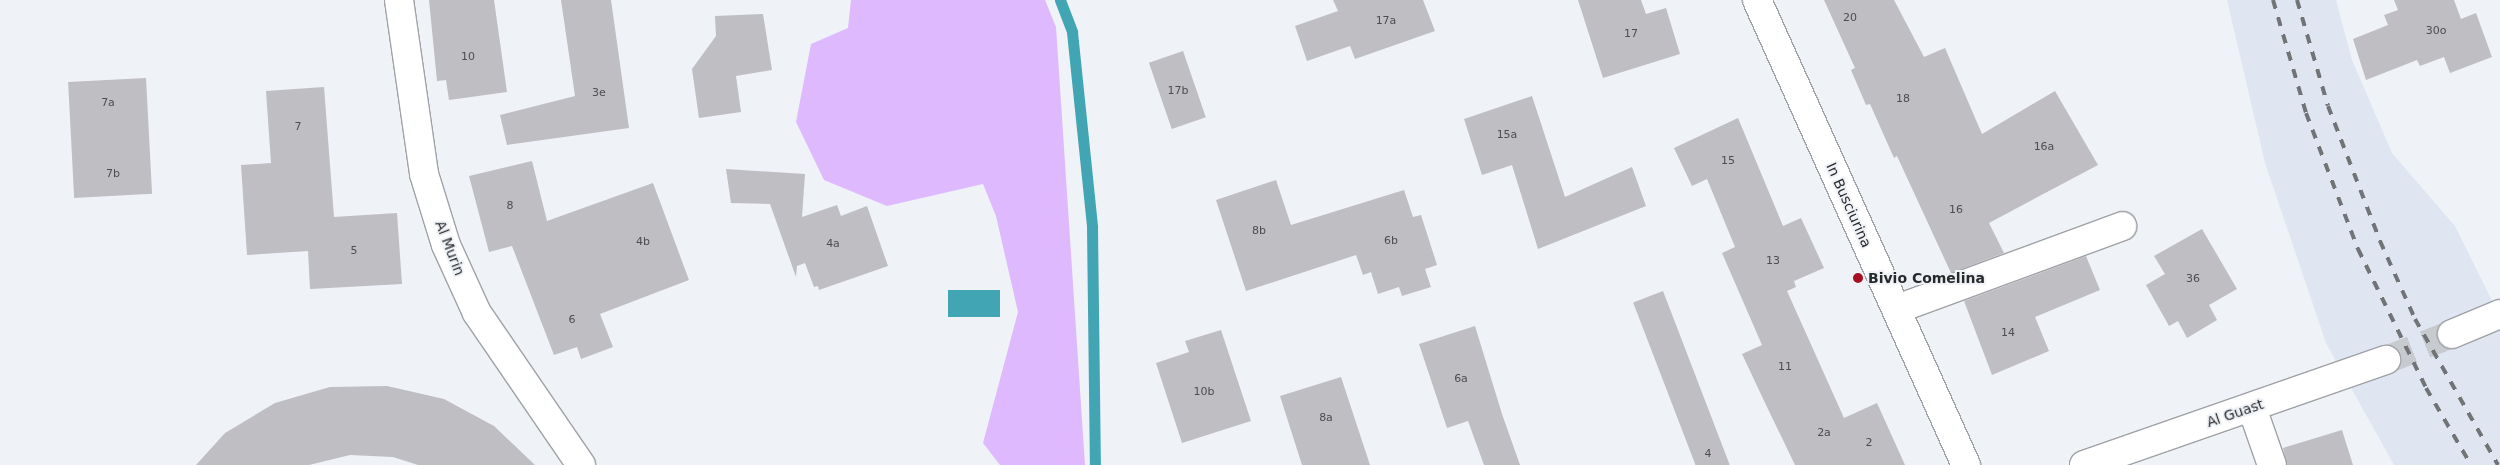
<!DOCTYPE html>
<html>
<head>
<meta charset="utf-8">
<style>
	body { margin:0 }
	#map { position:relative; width:2500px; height:465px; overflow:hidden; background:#eff2f7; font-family:"DejaVu Sans",sans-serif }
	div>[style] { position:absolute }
	.built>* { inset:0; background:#dfe6f1 }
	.green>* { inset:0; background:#deb9fd }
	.water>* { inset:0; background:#42a5b4; transform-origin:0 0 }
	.stream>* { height:11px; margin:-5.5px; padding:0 5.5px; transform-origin:5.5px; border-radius:5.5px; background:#42a5b4 }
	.building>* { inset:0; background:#bebec3; transform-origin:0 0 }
	.minor-tunnel>* { height:28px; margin-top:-14px; transform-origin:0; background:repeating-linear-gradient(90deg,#c7cace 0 28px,transparent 0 42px) }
	.roads { filter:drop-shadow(1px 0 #9fa2a6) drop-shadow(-1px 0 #9fa2a6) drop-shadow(0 1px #9fa2a6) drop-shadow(0 -1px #9fa2a6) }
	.minor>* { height:28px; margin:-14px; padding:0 14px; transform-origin:14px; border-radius:14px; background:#fff }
	.rail>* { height:4px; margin-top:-2px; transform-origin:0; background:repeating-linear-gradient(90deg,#727377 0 9px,transparent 0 18px) }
	.dots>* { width:14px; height:14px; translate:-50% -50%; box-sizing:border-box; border:2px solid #eff2f7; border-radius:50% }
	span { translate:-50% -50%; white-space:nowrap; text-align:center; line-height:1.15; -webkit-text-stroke:4px #eff2f7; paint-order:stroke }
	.number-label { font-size:11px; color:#4e4e51 }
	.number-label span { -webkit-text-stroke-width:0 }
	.street-label { font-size:14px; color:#28292b }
	.poi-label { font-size:14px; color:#28292b; font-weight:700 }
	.left { translate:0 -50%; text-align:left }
</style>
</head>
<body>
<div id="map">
	<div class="built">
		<div style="clip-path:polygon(2227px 0,2336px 0,2352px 60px,2392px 153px,2455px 226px,2500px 317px,2500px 465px,2394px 465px,2326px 343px,2265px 163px)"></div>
	</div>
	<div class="green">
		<div style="clip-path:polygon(851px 0,1045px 0,1056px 27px,1085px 465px,1000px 465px,983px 443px,1018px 312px,996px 216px,983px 184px,887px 206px,824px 180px,796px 122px,811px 44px,848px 28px)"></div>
	</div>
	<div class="water">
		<div style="left:1000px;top:290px;width:27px;height:52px;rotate:90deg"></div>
	</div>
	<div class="stream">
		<div style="left:1060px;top:0;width:34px;rotate:69deg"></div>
		<div style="left:1072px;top:32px;width:196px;rotate:84.1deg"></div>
		<div style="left:1092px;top:227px;width:238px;rotate:89.3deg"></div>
	</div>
	<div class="building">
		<div style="clip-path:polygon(429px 0,494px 0,507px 92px,449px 100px,446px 80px,437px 81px)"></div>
		<div style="clip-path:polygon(561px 0,611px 0,629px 128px,507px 145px,500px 115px,575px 96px)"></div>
		<div style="clip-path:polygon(1333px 0,1423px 0,1435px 31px,1355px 59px,1350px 46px,1307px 61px,1295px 26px,1338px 11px)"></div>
		<div style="clip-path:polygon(1578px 0,1641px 0,1646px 14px,1666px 8px,1680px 54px,1603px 78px)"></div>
		<div style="clip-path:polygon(1824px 0,1894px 0,1924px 57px,1945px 48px,1982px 134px,2055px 91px,2098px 165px,1989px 223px,2004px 253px,1951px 273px,1897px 156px,1894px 158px,1870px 104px,1866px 105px,1851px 70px,1855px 68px)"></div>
		<div style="clip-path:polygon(2394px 0,2454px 0,2461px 19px,2476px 13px,2492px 57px,2450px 73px,2444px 57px,2420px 66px,2417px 60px,2366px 80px,2353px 39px,2388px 25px,2384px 15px,2398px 10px)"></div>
		<div style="clip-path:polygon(763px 14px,772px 70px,736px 76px,741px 112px,699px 118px,692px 69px,716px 36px,715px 16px)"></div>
		<div style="left:1183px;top:51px;width:70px;height:36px;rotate:71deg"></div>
		<div style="left:146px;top:78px;width:116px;height:78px;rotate:87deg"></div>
		<div style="clip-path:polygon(324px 87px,334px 217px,397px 213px,402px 284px,310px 289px,308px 251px,247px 255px,241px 165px,271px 163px,266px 91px)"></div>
		<div style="clip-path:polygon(1532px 96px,1565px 197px,1632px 167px,1646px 206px,1538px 249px,1512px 165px,1482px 175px,1464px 119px)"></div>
		<div style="clip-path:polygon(1738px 118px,1783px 226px,1801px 218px,1824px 268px,1794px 281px,1796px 287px,1787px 291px,1844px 418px,1877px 403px,1905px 465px,1795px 465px,1767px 407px,1742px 354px,1762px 345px,1722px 253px,1735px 247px,1707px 179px,1692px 186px,1674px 148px)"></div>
		<div style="clip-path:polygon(532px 161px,547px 221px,653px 183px,689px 280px,600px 314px,613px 347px,581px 359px,577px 347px,554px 355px,512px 246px,489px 252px,469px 176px)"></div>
		<div style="clip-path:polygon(726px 169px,805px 174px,802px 217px,837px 205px,841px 216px,867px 206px,888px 266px,819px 290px,818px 286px,814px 287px,805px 263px,797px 266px,796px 277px,770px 204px,731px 203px)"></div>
		<div style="clip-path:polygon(1276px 180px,1291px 225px,1404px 190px,1413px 217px,1421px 215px,1437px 265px,1425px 269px,1431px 287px,1402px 296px,1399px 287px,1378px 294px,1371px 272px,1363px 275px,1356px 255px,1246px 291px,1216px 200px)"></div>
		<div style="clip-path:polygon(2202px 229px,2237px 289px,2209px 305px,2217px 320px,2187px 338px,2178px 321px,2169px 326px,2146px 285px,2165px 274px,2154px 256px)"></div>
		<div style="clip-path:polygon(2086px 256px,2100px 290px,2035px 317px,2049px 351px,1992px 375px,1964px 301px)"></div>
		<div style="left:1663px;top:291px;width:186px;height:32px;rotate:69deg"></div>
		<div style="clip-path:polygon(1475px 326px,1502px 414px,1520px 465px,1484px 465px,1468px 421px,1447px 428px,1419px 344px)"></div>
		<div style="clip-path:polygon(1221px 330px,1251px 421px,1182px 443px,1156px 363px,1189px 352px,1185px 341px)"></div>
		<div style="clip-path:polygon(1341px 377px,1370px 465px,1302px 465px,1280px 396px)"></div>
		<div style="clip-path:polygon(387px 386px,444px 399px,494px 426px,535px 465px,418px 465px,393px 457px,350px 455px,309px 465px,196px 465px,225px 433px,275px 403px,330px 387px)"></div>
		<div style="clip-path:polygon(2342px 430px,2353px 465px,2287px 465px,2283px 448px)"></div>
	</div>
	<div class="minor-tunnel">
		<div style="left:2386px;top:360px;width:71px;rotate:-21.5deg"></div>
	</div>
	<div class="roads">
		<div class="minor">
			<div style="left:399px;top:0;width:176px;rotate:81.8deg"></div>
			<div style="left:424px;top:174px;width:74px;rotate:72.8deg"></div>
			<div style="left:446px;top:245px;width:75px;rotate:65.5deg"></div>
			<div style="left:477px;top:313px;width:184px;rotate:55.6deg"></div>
			<div style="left:1757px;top:0;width:510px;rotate:65.8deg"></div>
			<div style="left:1897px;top:309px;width:240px;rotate:-20.2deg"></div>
			<div style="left:2452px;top:334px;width:52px;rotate:-22.6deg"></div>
			<div style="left:2252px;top:408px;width:60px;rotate:70.7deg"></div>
			<div style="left:2084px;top:465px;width:320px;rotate:-19.2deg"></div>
		</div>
	</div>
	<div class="rail">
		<div style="left:2273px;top:0;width:118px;rotate:73.7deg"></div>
		<div style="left:2306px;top:113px;width:146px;rotate:69.1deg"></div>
		<div style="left:2358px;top:249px;width:155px;rotate:63.9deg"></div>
		<div style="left:2426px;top:388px;width:89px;rotate:59.7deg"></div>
		<div style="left:2297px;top:0;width:110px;rotate:73.7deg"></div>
		<div style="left:2328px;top:106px;width:145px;rotate:68.9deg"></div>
		<div style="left:2380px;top:241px;width:85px;rotate:65.8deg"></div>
		<div style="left:2415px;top:319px;width:168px;rotate:60.4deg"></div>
	</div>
	<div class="dots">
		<div style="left:1858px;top:278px;background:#a60e22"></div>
	</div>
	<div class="number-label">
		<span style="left:1850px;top:18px">20</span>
		<span style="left:1386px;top:21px">17a</span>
		<span style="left:2436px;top:31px">30o</span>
		<span style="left:1631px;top:34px">17</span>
		<span style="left:468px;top:57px">10</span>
		<span style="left:1178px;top:91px">17b</span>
		<span style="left:599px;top:93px">3e</span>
		<span style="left:1903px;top:99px">18</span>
		<span style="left:108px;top:103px">7a</span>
		<span style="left:298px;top:127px">7</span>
		<span style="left:1507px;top:135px">15a</span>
		<span style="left:2044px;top:147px">16a</span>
		<span style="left:1728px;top:161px">15</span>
		<span style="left:113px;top:174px">7b</span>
		<span style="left:510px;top:206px">8</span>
		<span style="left:1956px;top:210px">16</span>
		<span style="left:1259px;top:231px">8b</span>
		<span style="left:1391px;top:241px">6b</span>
		<span style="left:643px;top:242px">4b</span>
		<span style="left:833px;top:244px">4a</span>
		<span style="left:354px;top:251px">5</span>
		<span style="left:1773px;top:261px">13</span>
		<span style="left:2193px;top:279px">36</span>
		<span style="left:572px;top:320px">6</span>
		<span style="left:2008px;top:333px">14</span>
		<span style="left:1785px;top:367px">11</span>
		<span style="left:1461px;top:379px">6a</span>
		<span style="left:1204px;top:392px">10b</span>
		<span style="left:1326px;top:418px">8a</span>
		<span style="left:1824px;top:433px">2a</span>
		<span style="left:1869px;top:443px">2</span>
		<span style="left:1708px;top:454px">4</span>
	</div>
	<div class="street-label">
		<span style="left:1849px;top:205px;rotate:66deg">In Busciurina</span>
		<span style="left:450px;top:248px;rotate:69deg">Al Murin</span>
		<span style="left:2235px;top:413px;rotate:-19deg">Al Guast</span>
	</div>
	<div class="poi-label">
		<span class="left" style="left:1868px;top:278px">Bivio Comelina</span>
	</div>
</div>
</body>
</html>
